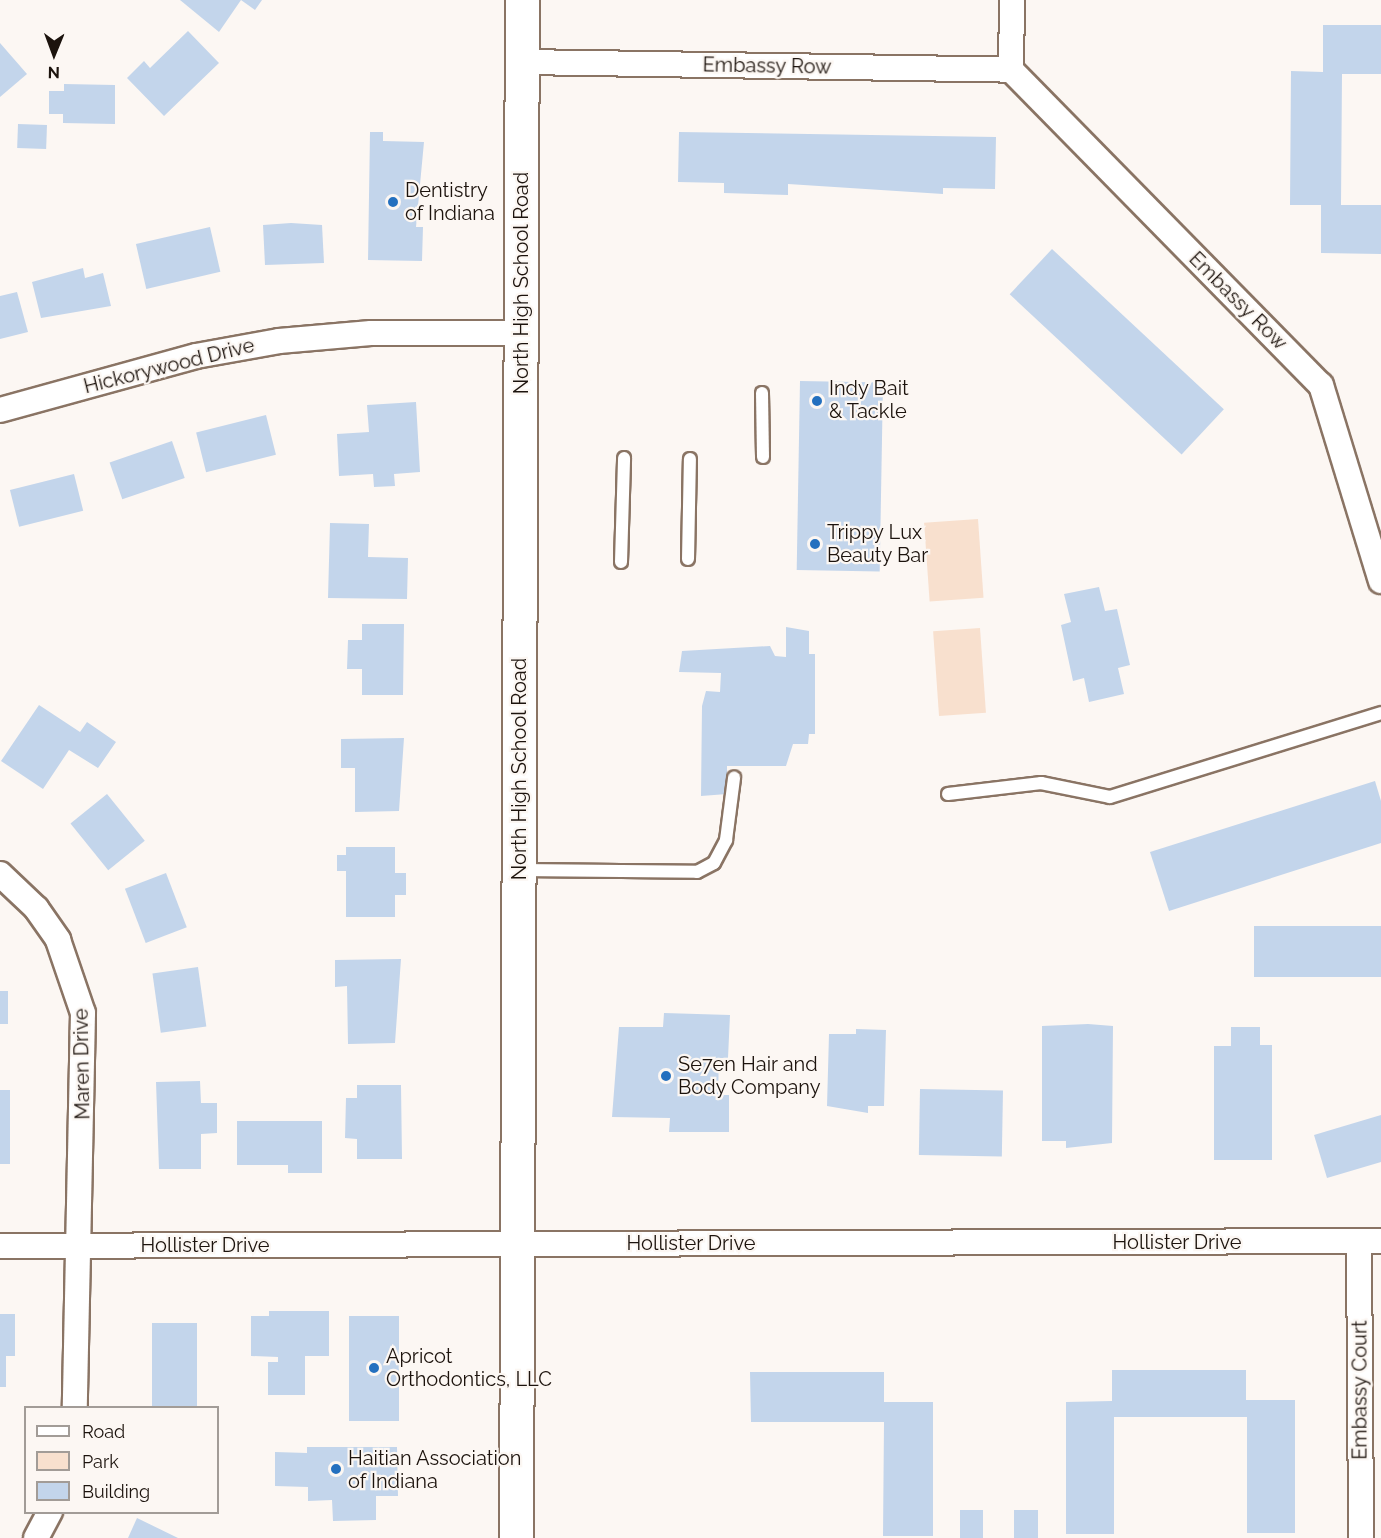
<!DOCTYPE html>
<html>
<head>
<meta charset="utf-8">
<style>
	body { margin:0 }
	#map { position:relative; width:1381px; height:1538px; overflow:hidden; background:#fcf7f3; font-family:Raleway,sans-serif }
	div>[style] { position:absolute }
	.green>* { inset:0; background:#f8e0ce; transform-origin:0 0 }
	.building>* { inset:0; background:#c3d5eb; transform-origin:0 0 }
	.roads { filter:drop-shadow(2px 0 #8a7464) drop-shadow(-2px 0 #8a7464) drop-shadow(0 2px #8a7464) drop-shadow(0 -2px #8a7464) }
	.lane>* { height:12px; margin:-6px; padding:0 6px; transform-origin:6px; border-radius:6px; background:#fff }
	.street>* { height:24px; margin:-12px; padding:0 12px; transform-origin:12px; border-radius:12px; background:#fff }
	.secondary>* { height:33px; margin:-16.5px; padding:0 16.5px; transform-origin:16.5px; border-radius:16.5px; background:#fff }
	.dots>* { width:16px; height:16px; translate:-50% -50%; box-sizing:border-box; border:3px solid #fcf7f3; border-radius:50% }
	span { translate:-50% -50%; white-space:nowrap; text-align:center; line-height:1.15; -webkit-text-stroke:4.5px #fcf7f3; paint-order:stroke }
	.street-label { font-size:20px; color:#1c130d }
	.poi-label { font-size:20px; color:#1c130d }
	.left { translate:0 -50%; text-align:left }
	.legend { position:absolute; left:24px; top:1406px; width:195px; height:108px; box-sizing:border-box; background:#fcf7f3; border:2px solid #a29c97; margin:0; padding:8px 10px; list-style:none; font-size:18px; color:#1c130d }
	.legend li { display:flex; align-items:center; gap:12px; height:30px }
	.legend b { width:30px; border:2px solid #a29c97 }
	.north { position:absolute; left:24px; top:24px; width:60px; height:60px; -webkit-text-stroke:4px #fcf7f3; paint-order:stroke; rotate:181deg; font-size:16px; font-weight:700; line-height:24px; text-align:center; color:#1c130d }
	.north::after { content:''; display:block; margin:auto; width:21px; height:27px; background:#1c130d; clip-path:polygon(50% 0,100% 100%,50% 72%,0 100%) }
</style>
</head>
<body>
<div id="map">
	<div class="green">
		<div style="left:978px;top:519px;width:79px;height:54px;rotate:86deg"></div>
		<div style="left:980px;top:628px;width:85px;height:47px;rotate:86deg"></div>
	</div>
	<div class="building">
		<div style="clip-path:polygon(180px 0,241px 0,219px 32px)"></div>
		<div style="clip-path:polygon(241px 0,262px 0,255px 10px)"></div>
		<div style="clip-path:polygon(1323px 25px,1381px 25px,1381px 74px,1342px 74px,1341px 205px,1381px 205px,1381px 254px,1321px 253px,1321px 205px,1290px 205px,1291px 71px,1323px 72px)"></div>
		<div style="clip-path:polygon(188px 31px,219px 63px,164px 116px,127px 78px,144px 61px,150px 68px)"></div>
		<div style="clip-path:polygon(0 43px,27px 74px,0 97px)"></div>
		<div style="clip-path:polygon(64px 84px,115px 85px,115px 124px,63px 123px,63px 114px,49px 114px,49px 91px,64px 91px)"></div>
		<div style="left:18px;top:124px;width:29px;height:24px;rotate:2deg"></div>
		<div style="clip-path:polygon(370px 132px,383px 132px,383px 141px,424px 142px,416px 227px,423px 227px,422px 261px,368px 260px)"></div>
		<div style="clip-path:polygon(679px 132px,996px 137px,995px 189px,943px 188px,943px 194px,788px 184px,788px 195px,724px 193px,724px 183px,678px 182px)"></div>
		<div style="clip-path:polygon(291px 223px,322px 225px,324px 263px,265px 265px,263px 225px)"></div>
		<div style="left:210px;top:227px;width:46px;height:76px;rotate:77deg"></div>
		<div style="left:1052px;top:249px;width:235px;height:62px;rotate:43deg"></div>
		<div style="clip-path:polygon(83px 268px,85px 278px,103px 273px,111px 306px,41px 318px,32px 282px)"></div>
		<div style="clip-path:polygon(17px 292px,28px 332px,0 339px,0 296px)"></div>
		<div style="left:800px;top:381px;width:83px;height:189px;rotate:1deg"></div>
		<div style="clip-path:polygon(416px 402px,420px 472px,394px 474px,395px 486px,374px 487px,373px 474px,339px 476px,337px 434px,369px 432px,367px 405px)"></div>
		<div style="left:266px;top:415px;width:41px;height:72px;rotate:76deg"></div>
		<div style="left:172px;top:441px;width:39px;height:66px;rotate:71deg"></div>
		<div style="left:74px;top:474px;width:38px;height:66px;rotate:76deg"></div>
		<div style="clip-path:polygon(330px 523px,369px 524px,368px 557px,408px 558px,407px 599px,328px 598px)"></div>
		<div style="clip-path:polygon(1099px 587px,1105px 611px,1117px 609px,1130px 665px,1118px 668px,1124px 694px,1089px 702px,1084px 678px,1073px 681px,1061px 625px,1071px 622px,1064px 594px)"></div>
		<div style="clip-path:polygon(362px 624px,404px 624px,403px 695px,362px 695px,362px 669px,347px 669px,348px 640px,362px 640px)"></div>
		<div style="clip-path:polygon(786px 627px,809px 631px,809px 654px,815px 654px,815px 734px,809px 734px,808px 744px,793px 744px,786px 766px,727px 766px,727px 794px,701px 796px,702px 706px,706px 691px,720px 692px,721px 673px,679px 672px,682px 651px,770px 646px,775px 656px,786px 657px)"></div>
		<div style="clip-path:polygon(39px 705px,80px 732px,87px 722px,116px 742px,98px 768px,69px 750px,43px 789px,1px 761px)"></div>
		<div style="clip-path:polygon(404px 738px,399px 811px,355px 812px,355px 768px,341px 768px,341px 739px)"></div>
		<div style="clip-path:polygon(1375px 781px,1381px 801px,1381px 843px,1169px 911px,1150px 852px)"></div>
		<div style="left:107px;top:794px;width:60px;height:47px;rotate:51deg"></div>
		<div style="clip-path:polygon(346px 847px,395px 847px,395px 873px,406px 873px,406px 895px,395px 895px,395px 917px,346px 917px,346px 871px,337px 871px,337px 855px,346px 855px)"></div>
		<div style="left:166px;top:873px;width:58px;height:44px;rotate:69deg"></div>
		<div style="left:1381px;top:926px;width:51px;height:127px;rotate:90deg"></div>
		<div style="clip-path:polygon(401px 959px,395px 1043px,348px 1044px,347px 986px,335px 987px,335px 960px)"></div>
		<div style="left:198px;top:967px;width:60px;height:46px;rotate:82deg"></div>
		<div style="left:0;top:991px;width:8px;height:33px"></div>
		<div style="clip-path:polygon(664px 1013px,730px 1015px,728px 1058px,719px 1058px,718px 1095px,729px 1095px,729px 1132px,669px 1132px,670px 1118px,612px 1117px,619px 1027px,663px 1027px)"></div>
		<div style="clip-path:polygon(1088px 1024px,1113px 1026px,1112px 1143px,1066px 1148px,1066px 1141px,1042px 1141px,1042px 1026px)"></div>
		<div style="clip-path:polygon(1231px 1027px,1260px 1027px,1260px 1045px,1272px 1045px,1272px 1160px,1214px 1160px,1214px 1046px,1231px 1046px)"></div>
		<div style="clip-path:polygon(856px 1029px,886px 1030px,884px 1106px,868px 1106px,868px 1113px,827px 1106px,829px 1034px,856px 1034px)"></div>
		<div style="clip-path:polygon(200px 1081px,201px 1103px,217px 1103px,217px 1133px,201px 1134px,201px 1169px,159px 1169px,156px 1082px)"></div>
		<div style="clip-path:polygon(357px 1085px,401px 1085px,402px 1159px,357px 1159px,357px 1139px,345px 1138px,346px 1098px,357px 1098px)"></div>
		<div style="left:920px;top:1089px;width:83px;height:66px;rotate:1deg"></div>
		<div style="left:0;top:1090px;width:10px;height:74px"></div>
		<div style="clip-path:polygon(1381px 1115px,1381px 1162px,1327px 1178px,1314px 1135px)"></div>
		<div style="clip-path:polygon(237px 1121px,322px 1121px,322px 1173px,288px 1173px,288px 1165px,237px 1165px)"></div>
		<div style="clip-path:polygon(269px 1311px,329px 1311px,329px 1356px,305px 1356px,305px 1395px,268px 1395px,268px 1362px,278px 1362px,278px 1357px,251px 1356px,251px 1316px,269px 1316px)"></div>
		<div style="clip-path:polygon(0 1314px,15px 1314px,15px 1356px,6px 1356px,6px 1387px,0 1387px)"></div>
		<div style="left:349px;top:1316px;width:50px;height:105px"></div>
		<div style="left:152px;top:1323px;width:45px;height:83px"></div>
		<div style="clip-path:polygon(1112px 1370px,1246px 1370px,1246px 1400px,1295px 1400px,1295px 1533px,1247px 1533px,1247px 1417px,1114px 1417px,1114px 1534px,1066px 1534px,1066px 1402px,1112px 1401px)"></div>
		<div style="clip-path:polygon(750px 1372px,884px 1372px,884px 1402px,933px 1402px,933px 1536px,883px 1536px,884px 1422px,751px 1422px)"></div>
		<div style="clip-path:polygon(307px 1447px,397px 1447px,398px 1496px,376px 1496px,376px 1520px,333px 1521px,332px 1500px,308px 1501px,308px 1487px,275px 1486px,275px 1452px,307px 1453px)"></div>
		<div style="left:983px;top:1510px;width:28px;height:23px;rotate:90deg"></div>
		<div style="left:1014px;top:1510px;width:24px;height:28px"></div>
		<div style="clip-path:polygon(137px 1518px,178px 1538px,128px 1538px)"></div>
	</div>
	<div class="roads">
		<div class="lane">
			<div style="left:762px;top:393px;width:64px;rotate:89.1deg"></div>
			<div style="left:688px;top:559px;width:100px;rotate:-88.9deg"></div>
			<div style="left:621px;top:562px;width:104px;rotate:-88.3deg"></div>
			<div style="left:948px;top:794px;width:94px;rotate:-6.7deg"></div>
			<div style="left:1041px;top:783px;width:70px;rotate:11.5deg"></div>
			<div style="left:1110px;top:797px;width:284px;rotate:-17.2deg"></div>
			<div style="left:520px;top:870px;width:177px;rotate:0.6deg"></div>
			<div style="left:697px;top:872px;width:19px;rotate:-28deg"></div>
			<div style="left:714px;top:863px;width:26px;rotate:-62deg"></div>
			<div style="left:726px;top:840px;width:63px;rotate:-82.6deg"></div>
		</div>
		<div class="street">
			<div style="left:1012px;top:0;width:70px;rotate:90.8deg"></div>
			<div style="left:1011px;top:70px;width:442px;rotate:45.5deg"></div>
			<div style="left:1321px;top:385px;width:205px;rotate:73deg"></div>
			<div style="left:522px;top:62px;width:489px;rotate:0.9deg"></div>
			<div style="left:0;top:410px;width:203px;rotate:-15.4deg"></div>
			<div style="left:196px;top:356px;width:84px;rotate:-10.2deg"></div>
			<div style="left:279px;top:341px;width:92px;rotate:-5deg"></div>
			<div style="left:371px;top:333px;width:150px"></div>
			<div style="left:0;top:874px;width:50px;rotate:43.4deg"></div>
			<div style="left:36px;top:908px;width:39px;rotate:55deg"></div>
			<div style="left:58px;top:940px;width:77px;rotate:71.1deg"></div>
			<div style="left:83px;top:1013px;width:395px;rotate:91.2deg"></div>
			<div style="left:1359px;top:1242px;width:296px;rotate:89.6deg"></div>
			<div style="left:0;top:1246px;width:1381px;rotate:-0.21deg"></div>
			<div style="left:36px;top:1538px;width:30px;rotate:-62deg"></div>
		</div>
		<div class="secondary">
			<div style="left:516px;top:1538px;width:1538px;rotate:-89.78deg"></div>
		</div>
	</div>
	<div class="dots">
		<div style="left:393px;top:202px;background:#2470bf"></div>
		<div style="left:817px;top:401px;background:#2470bf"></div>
		<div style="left:815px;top:544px;background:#2470bf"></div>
		<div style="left:666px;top:1076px;background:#2470bf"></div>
		<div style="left:374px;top:1368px;background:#2470bf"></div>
		<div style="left:336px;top:1469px;background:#2470bf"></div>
	</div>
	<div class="street-label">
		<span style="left:767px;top:66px;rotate:1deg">Embassy Row</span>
		<span style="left:521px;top:283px;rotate:-90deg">North High School Road</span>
		<span style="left:1238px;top:301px;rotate:45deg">Embassy Row</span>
		<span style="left:169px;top:366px;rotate:-14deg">Hickorywood Drive</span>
		<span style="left:519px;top:769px;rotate:-90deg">North High School Road</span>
		<span style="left:82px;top:1064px;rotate:-91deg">Maren Drive</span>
		<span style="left:1177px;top:1242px">Hollister Drive</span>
		<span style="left:691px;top:1243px">Hollister Drive</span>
		<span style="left:205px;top:1245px">Hollister Drive</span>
		<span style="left:1360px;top:1390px;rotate:-90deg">Embassy Court</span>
	</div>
	<div class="poi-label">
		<span class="left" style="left:405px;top:202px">Dentistry<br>of Indiana</span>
		<span class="left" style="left:829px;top:400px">Indy Bait<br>&amp; Tackle</span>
		<span class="left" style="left:827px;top:544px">Trippy Lux<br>Beauty Bar</span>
		<span class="left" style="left:678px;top:1076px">Se7en Hair and<br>Body Company</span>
		<span class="left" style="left:386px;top:1368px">Apricot<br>Orthodontics, LLC</span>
		<span class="left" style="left:348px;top:1470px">Haitian Association<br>of Indiana</span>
	</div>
	<ul class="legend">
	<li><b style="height:8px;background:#fff"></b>Road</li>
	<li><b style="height:16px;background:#f8e0ce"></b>Park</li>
	<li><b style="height:16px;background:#c3d5eb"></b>Building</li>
	</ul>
	<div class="north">N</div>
</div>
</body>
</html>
